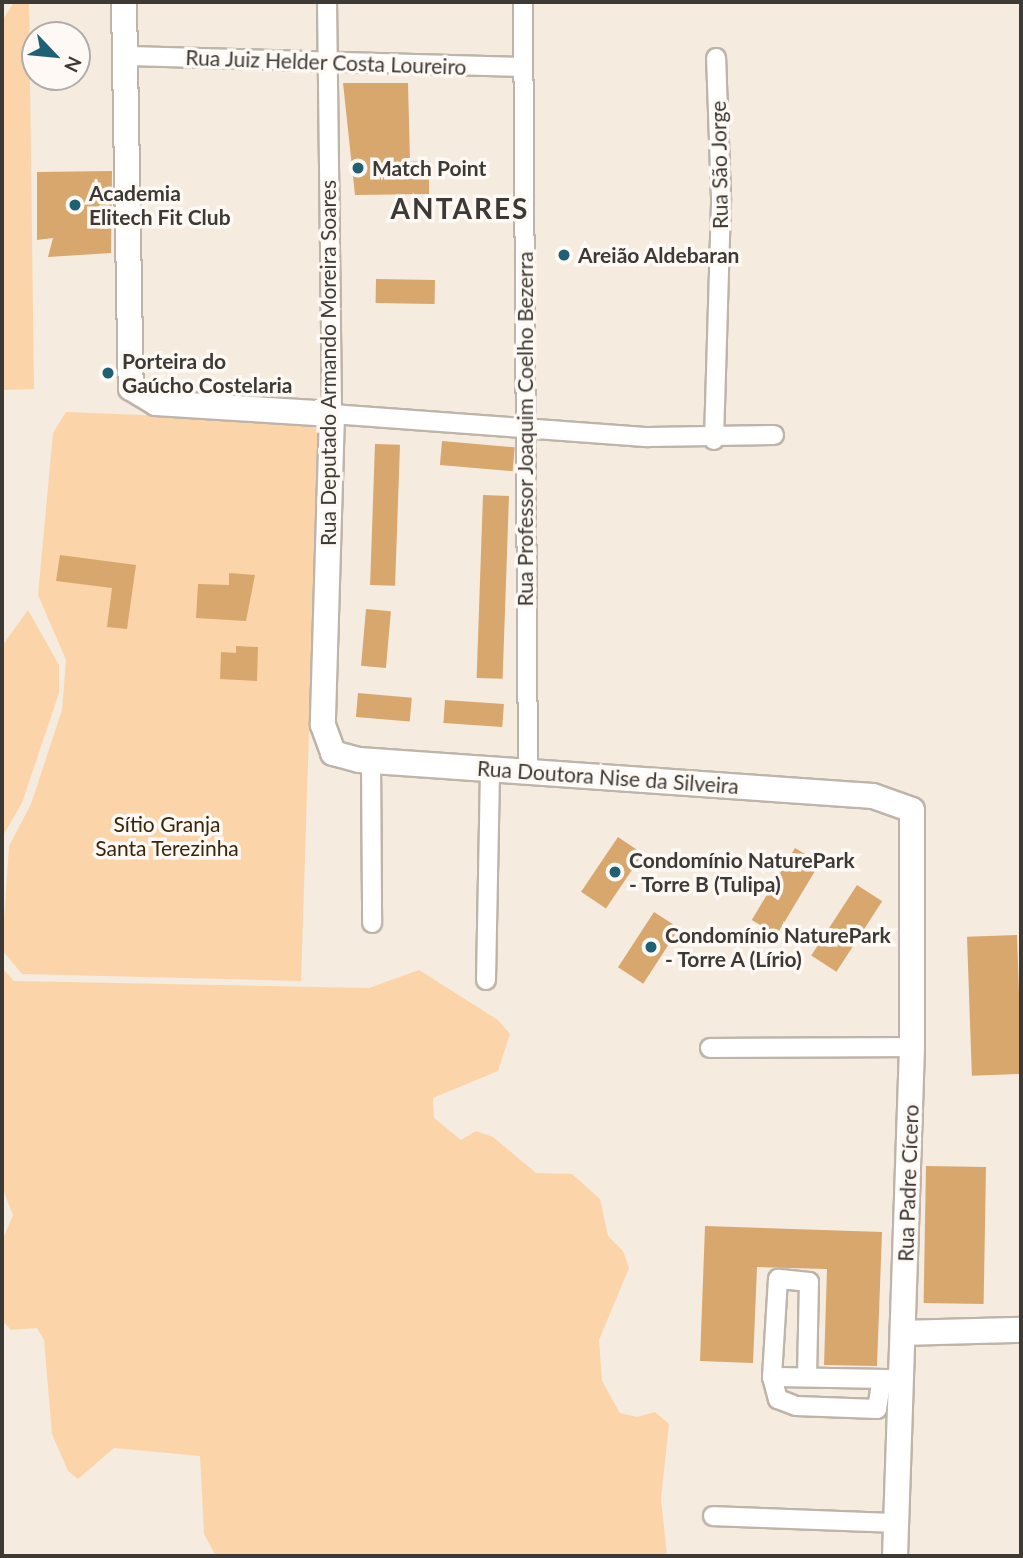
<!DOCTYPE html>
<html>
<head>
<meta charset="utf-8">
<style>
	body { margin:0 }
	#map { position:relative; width:1023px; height:1558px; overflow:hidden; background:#f5ebdf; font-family:Lato,sans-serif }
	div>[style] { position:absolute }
	.green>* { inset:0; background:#fbd5a9 }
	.building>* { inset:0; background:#d8a76d; transform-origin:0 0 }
	.roads { filter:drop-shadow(2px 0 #beb4a9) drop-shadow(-2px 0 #beb4a9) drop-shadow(0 2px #beb4a9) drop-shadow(0 -2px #beb4a9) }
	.street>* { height:18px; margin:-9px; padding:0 9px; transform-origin:9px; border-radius:9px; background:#fff }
	.secondary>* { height:24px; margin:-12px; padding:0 12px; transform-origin:12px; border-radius:12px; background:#fff }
	.dots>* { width:19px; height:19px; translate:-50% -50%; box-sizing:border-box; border:4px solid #fef9f4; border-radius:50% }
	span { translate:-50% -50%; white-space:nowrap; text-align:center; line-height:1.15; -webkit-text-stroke:7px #fef9f4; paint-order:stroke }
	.street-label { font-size:21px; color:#3d3935 }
	.poi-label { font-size:21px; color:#3d3935; font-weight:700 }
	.left { translate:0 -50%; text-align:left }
	.park-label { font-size:21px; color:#39250a }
	.district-label { font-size:28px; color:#3d3935; font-weight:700; letter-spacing:2px }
	.frame { position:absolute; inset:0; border:4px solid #3d3935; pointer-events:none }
	.north { position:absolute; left:21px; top:21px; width:70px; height:70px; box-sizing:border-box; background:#fef9f4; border:2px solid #b1aca8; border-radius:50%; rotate:116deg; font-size:19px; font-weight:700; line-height:28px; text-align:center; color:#3d3935 }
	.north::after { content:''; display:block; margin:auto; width:24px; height:32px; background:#1e6174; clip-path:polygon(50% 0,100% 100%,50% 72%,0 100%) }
</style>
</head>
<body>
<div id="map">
	<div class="green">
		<div style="clip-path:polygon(14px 2px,29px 2px,34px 389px,2px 390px,2px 21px)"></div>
		<div style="clip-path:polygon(66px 412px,319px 422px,301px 981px,22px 974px,2px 950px,9px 846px,31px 804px,62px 710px,66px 660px,38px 595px,53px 433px)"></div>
		<div style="clip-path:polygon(28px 610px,59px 665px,59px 693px,22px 803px,2px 837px,2px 646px)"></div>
		<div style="clip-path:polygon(2px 968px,14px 981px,369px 988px,419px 970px,498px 1020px,510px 1034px,498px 1071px,433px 1098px,434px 1118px,461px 1140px,476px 1131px,493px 1137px,536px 1173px,572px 1174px,600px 1199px,608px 1236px,623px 1251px,629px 1268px,599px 1340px,602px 1381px,620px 1413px,637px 1417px,655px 1412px,669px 1424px,661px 1499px,667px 1556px,216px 1556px,204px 1534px,200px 1456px,114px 1448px,78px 1479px,68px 1471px,52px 1434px,44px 1340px,37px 1328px,11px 1330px,2px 1320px,2px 1241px,13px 1215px,2px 1187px)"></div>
	</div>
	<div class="building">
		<div style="clip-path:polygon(343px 83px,408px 83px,410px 161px,429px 161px,429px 194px,355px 195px)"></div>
		<div style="clip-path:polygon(112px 171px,111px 253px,48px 257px,53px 238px,37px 240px,37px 172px)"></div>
		<div style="left:376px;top:279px;width:59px;height:24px;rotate:1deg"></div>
		<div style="left:442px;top:441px;width:73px;height:24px;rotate:5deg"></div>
		<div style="left:375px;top:444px;width:25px;height:141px;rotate:2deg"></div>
		<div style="left:483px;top:495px;width:26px;height:183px;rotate:2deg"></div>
		<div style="clip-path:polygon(60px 555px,136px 565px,127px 629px,107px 627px,112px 588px,56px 581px)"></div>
		<div style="clip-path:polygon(229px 573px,255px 575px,246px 621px,196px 618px,198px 584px,229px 585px)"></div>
		<div style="left:366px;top:609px;width:25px;height:57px;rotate:5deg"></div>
		<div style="clip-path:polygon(236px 646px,258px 647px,257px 681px,220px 679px,221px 652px,236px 653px)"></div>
		<div style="left:358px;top:693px;width:54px;height:24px;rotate:5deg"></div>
		<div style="left:445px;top:700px;width:59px;height:23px;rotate:4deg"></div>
		<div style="left:618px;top:837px;width:30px;height:66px;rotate:34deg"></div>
		<div style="left:795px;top:848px;width:29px;height:84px;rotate:31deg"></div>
		<div style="left:857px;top:885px;width:30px;height:84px;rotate:33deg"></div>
		<div style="left:654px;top:912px;width:30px;height:66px;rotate:33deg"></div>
		<div style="left:1017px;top:935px;width:139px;height:50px;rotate:88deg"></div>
		<div style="left:926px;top:1166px;width:60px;height:137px;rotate:1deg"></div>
		<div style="clip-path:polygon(705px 1226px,882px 1232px,877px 1366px,824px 1365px,827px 1269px,757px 1267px,753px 1363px,700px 1361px)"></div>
	</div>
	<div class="roads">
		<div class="street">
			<div style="left:327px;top:2px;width:412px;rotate:89.3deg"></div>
			<div style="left:332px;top:414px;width:317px;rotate:4.2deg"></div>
			<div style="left:648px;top:437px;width:126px;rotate:-0.9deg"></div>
			<div style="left:523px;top:2px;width:770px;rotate:89.63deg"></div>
			<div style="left:129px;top:56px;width:393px;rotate:1.6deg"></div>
			<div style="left:714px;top:440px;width:242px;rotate:-88.3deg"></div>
			<div style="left:721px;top:198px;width:140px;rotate:-92deg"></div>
			<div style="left:371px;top:760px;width:163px;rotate:89.6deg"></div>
			<div style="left:486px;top:980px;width:212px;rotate:-88.9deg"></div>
			<div style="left:710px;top:1048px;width:202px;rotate:-0.3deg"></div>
			<div style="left:772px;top:1377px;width:119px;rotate:1deg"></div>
			<div style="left:807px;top:1377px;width:95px;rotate:-88.8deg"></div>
			<div style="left:809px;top:1282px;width:31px;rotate:-174deg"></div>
			<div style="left:778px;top:1279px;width:98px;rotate:93.5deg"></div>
			<div style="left:772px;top:1377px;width:23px;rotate:75deg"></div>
			<div style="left:778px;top:1399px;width:19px;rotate:21deg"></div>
			<div style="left:796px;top:1406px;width:81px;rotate:2.1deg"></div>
			<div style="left:877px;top:1409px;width:30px;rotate:-81deg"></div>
			<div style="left:713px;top:1516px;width:183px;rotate:2.2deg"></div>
		</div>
		<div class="secondary">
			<div style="left:124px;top:2px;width:386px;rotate:89deg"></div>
			<div style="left:131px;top:388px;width:29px;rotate:31deg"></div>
			<div style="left:156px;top:403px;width:176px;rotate:3.6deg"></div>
			<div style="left:332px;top:414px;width:311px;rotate:91.7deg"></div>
			<div style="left:323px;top:725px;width:30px;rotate:70deg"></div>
			<div style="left:333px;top:753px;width:27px;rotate:15deg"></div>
			<div style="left:359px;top:760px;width:515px;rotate:4.01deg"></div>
			<div style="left:873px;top:796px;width:41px;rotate:19.7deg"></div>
			<div style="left:912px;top:810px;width:237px;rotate:90deg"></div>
			<div style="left:912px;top:1047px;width:509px;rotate:91.91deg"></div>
			<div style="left:903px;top:1333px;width:118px;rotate:-1.5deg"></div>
		</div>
	</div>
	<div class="dots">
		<div style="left:358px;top:168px;background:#1e6174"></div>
		<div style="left:75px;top:205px;background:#1e6174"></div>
		<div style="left:564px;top:255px;background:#1e6174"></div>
		<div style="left:108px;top:373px;background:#1e6174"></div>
		<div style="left:615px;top:872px;background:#1e6174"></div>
		<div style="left:651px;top:947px;background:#1e6174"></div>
	</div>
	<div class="street-label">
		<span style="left:326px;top:62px;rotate:2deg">Rua Juiz Helder Costa Loureiro</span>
		<span style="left:719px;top:165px;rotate:-91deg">Rua São Jorge</span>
		<span style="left:328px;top:363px;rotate:-90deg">Rua Deputado Armando Moreira Soares</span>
		<span style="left:525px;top:429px;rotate:-90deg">Rua Professor Joaquim Coelho Bezerra</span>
		<span style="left:608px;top:777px;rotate:4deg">Rua Doutora Nise da Silveira</span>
		<span style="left:908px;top:1183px;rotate:-88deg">Rua Padre Cícero</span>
	</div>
	<div class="poi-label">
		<span class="left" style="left:372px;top:168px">Match Point</span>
		<span class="left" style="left:89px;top:205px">Academia<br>Elitech Fit Club</span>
		<span class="left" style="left:578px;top:255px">Areião Aldebaran</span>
		<span class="left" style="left:122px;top:373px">Porteira do<br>Gaúcho Costelaria</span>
		<span class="left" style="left:629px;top:872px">Condomínio NaturePark<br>- Torre B (Tulipa)</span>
		<span class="left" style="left:665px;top:947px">Condomínio NaturePark<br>- Torre A (Lírio)</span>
	</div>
	<div class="park-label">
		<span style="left:167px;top:836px">Sítio Granja<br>Santa Terezinha</span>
	</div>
	<div class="district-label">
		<span style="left:460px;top:208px">ANTARES</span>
	</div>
	<div class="frame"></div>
	<div class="north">N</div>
</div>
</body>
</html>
